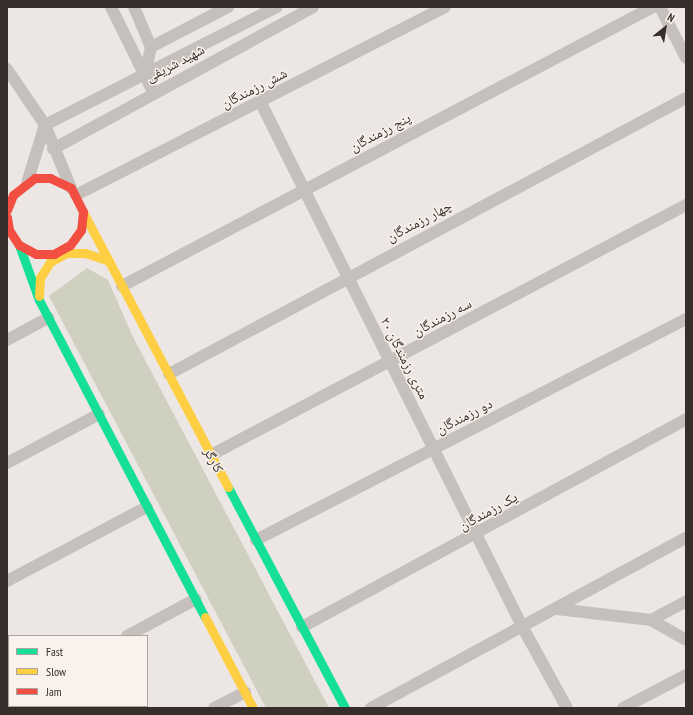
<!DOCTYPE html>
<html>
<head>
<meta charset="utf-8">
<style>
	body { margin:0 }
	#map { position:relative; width:693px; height:715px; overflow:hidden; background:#ece7e4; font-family:"PT Sans Narrow","Noto Naskh Arabic",sans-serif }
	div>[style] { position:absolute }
	.green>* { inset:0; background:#cfd0bf }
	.street>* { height:12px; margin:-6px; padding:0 6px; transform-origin:6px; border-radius:6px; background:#c6c0bd }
	.fast>* { height:9px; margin:-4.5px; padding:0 4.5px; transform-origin:4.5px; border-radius:4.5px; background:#16e098 }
	.slow>* { height:9px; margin:-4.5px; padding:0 4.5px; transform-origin:4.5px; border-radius:4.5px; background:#ffcf43 }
	.jam>* { height:9px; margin:-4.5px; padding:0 4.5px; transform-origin:4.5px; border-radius:4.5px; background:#f24e42 }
	span { translate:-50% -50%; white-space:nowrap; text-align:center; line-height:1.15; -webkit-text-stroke:3px #f8f1ec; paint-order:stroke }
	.street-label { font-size:14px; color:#372d2b }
	.frame { position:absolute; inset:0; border:8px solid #372d2b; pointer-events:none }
	.legend { position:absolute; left:8px; top:635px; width:140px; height:72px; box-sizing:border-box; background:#f8f1ec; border:1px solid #aba39f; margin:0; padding:5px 7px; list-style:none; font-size:12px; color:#372d2b }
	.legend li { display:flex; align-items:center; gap:8px; height:20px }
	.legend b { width:20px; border:1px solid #aba39f }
	.north { position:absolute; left:645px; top:8px; width:40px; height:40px; -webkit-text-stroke:3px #f8f1ec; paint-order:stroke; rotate:30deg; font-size:11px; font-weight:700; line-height:16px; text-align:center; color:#372d2b }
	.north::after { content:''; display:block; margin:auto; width:14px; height:18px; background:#372d2b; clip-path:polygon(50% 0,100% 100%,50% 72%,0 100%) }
</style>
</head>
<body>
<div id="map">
	<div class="green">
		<div style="clip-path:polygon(87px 268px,108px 280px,133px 337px,329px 708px,266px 708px,49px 296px)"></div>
	</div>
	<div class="street">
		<div style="left:111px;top:7px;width:95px;rotate:63.7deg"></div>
		<div style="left:134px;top:7px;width:43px;rotate:67deg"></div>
		<div style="left:660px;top:7px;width:57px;rotate:63deg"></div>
		<div style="left:7px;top:69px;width:68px;rotate:55.8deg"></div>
		<div style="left:45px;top:125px;width:68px;rotate:67.6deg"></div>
		<div style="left:145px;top:75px;width:29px;rotate:-78deg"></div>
		<div style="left:151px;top:47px;width:87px;rotate:-27.5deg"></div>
		<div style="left:260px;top:101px;width:589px;rotate:63.48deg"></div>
		<div style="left:523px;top:628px;width:91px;rotate:61.2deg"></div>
		<div style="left:45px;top:125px;width:260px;rotate:-27deg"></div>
		<div style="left:53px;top:149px;width:296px;rotate:-28.6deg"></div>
		<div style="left:27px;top:183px;width:61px;rotate:-72.8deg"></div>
		<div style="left:76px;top:195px;width:414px;rotate:-27deg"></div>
		<div style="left:122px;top:286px;width:600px;rotate:-27.72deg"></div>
		<div style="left:7px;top:340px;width:47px;rotate:-28.2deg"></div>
		<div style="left:169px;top:374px;width:586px;rotate:-28.1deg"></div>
		<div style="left:211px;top:455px;width:537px;rotate:-27.76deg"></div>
		<div style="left:7px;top:463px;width:104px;rotate:-28deg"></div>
		<div style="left:256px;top:540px;width:483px;rotate:-27.2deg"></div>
		<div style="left:7px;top:581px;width:158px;rotate:-27.9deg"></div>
		<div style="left:557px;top:609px;width:95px;rotate:6.7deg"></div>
		<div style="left:651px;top:620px;width:40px;rotate:29.7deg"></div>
		<div style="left:651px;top:620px;width:40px;rotate:-28deg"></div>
		<div style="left:302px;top:627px;width:437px;rotate:-28.4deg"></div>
		<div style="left:127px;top:636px;width:78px;rotate:-28.2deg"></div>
		<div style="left:7px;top:700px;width:2px;rotate:-27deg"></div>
		<div style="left:214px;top:708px;width:35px;rotate:-27deg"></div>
		<div style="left:371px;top:708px;width:358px;rotate:-28.4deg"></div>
		<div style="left:623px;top:708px;width:71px;rotate:-27.6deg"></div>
	</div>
	<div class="fast">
		<div style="left:19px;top:245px;width:59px;rotate:70deg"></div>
		<div style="left:39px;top:300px;width:358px;rotate:62.4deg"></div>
		<div style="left:228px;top:487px;width:250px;rotate:62.1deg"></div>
	</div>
	<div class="slow">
		<div style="left:83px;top:212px;width:311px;rotate:62.2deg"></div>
		<div style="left:39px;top:296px;width:18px;rotate:-87deg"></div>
		<div style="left:40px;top:278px;width:19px;rotate:-58deg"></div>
		<div style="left:50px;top:262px;width:18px;rotate:-29deg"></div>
		<div style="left:66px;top:253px;width:19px"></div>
		<div style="left:85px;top:253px;width:25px;rotate:18deg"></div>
		<div style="left:205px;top:617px;width:103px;rotate:62.2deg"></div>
	</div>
	<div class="jam">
		<div style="left:7px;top:210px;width:16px;rotate:-68deg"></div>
		<div style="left:13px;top:195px;width:28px;rotate:-38deg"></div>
		<div style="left:35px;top:178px;width:15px"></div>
		<div style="left:50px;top:178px;width:23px;rotate:25deg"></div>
		<div style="left:71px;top:188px;width:27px;rotate:63deg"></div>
		<div style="left:83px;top:212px;width:18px;rotate:96deg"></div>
		<div style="left:81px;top:230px;width:19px;rotate:126deg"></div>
		<div style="left:70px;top:245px;width:18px;rotate:151deg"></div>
		<div style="left:54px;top:254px;width:18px;rotate:180deg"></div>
		<div style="left:36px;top:254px;width:19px;rotate:-152deg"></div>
		<div style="left:19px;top:245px;width:18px;rotate:-124deg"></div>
		<div style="left:9px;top:230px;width:13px;rotate:-99deg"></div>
	</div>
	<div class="street-label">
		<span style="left:175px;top:63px;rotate:-28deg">شهید شریفی</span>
		<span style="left:254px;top:88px;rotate:-27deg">شش رزمندگان</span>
		<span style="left:380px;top:132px;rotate:-28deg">پنج رزمندگان</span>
		<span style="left:419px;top:221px;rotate:-28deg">چهار رزمندگان</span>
		<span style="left:442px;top:317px;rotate:-28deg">سه رزمندگان</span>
		<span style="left:405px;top:358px;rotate:63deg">۲۰ متری رزمندگان</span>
		<span style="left:464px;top:416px;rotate:-27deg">دو رزمندگان</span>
		<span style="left:214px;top:460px;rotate:62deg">کارگر</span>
		<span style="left:488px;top:511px;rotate:-29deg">یک رزمندگان</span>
	</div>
	<div class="frame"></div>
	<ul class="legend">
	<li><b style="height:5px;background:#16e098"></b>Fast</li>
	<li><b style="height:5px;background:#ffcf43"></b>Slow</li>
	<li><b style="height:5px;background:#f24e42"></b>Jam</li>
	</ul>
	<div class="north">N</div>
</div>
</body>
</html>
